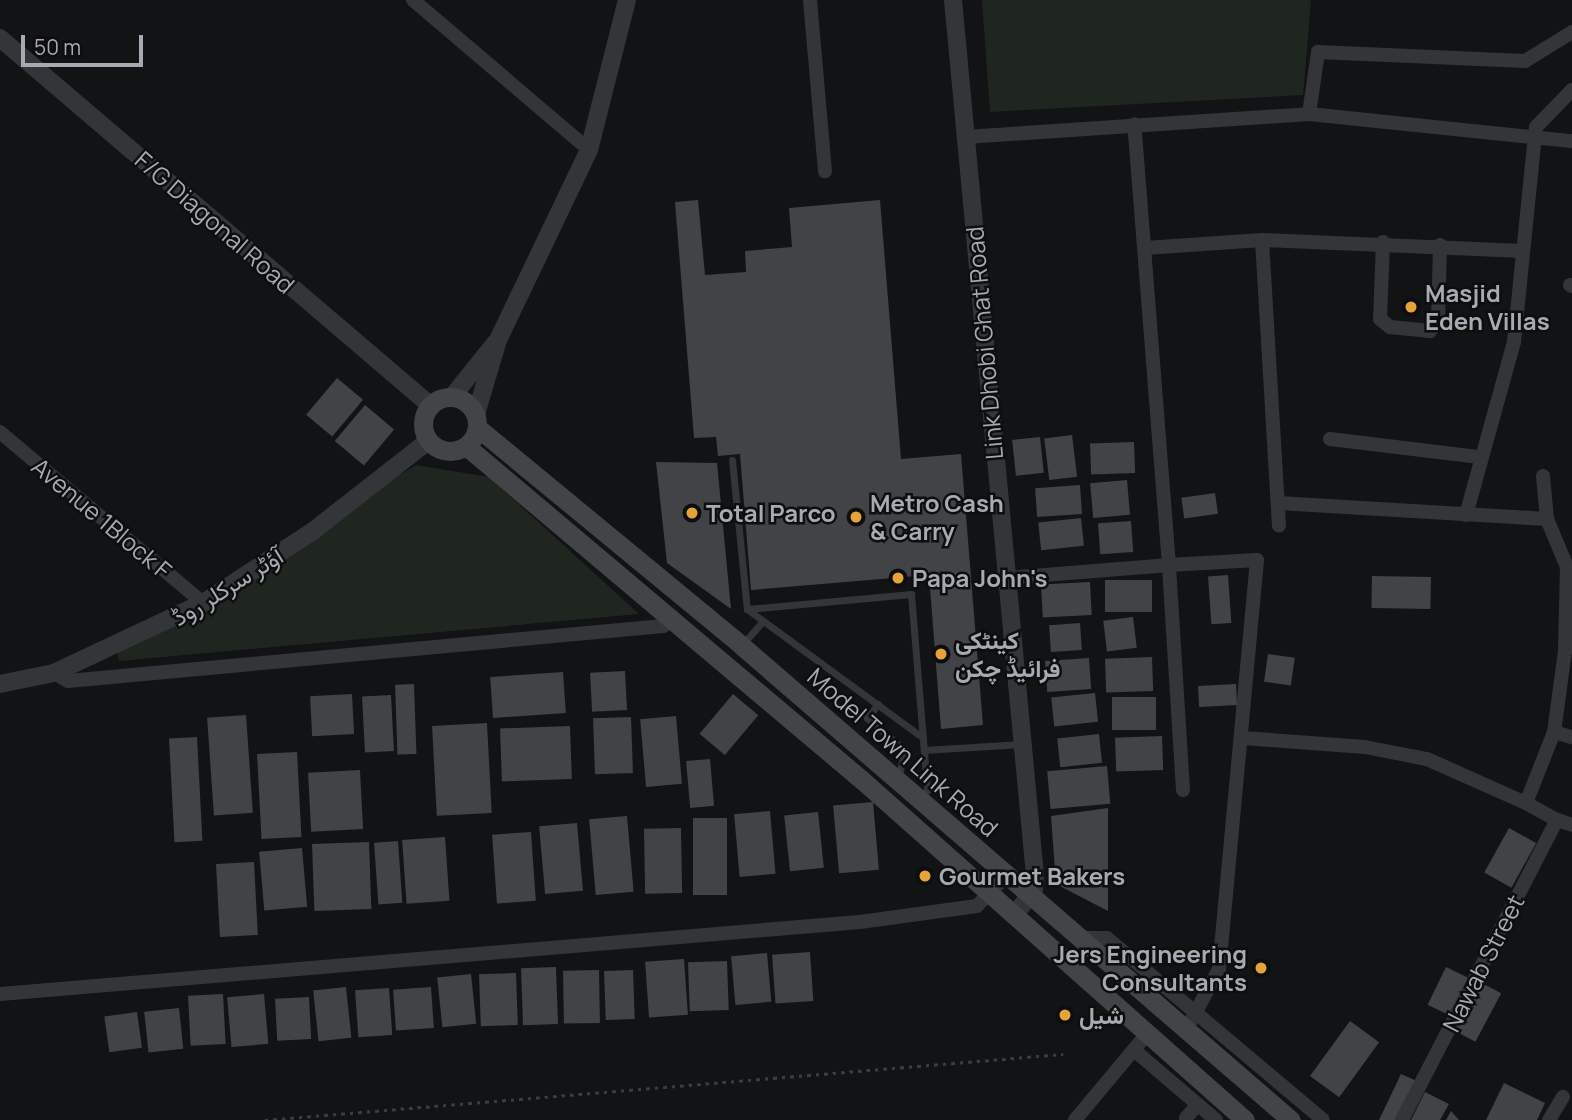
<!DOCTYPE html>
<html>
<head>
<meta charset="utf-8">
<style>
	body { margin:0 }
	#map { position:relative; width:1572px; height:1120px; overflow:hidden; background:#121314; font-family:Manrope,Vazirmatn,sans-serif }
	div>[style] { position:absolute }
	.green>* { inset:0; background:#1f2620 }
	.building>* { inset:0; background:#424347; transform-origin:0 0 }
	.path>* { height:2.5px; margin-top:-1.25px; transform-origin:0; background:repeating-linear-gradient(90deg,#3a3c40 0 3.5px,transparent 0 8.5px) }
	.service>* { height:7px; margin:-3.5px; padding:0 3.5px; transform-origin:3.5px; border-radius:3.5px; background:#343539 }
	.minor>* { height:14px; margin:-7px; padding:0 7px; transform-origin:7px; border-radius:7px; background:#343539 }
	.tertiary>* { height:18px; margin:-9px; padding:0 9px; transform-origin:9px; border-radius:9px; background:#343539 }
	.secondary>* { height:19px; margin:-9.5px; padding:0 9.5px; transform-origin:9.5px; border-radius:9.5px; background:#424448 }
	.secondary>.ring { margin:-9.5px; padding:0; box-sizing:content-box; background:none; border:19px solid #424448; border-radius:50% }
	.dots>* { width:19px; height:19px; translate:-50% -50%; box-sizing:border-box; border:4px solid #0e0e0f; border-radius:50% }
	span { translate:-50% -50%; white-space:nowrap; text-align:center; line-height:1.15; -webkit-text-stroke:5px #0e0e0f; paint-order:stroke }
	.street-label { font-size:24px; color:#a5aab3 }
	.poi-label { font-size:24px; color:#a5aab3; font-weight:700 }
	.left { translate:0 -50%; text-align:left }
	.right { translate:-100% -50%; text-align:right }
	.scale { position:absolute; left:21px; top:35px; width:122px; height:32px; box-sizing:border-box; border:4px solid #a5aab3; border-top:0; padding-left:9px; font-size:21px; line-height:24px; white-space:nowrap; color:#a5aab3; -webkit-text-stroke:5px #0e0e0f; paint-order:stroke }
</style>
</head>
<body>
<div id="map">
	<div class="green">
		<div style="clip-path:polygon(982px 0,1311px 0,1303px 95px,990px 112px)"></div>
		<div style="clip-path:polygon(416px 465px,489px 477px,639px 614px,119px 661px,116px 646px)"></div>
	</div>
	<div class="building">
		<div style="clip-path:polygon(698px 200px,705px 275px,746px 272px,745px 251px,792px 247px,789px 208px,880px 200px,901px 459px,961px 454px,983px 725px,941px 729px,929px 575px,751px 590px,740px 454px,718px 456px,716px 437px,694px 438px,675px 202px)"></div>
		<div style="left:337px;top:378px;width:34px;height:48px;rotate:40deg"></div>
		<div style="left:365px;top:405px;width:38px;height:47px;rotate:40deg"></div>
		<div style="left:1072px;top:435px;width:42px;height:28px;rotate:83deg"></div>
		<div style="left:1040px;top:437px;width:36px;height:28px;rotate:84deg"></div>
		<div style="left:1134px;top:442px;width:31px;height:44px;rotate:88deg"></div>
		<div style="clip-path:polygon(656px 462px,717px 463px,731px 609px,667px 563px)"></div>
		<div style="left:1127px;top:480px;width:35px;height:37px;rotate:85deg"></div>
		<div style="left:1080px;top:485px;width:29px;height:45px;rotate:86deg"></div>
		<div style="left:1215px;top:493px;width:21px;height:34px;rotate:82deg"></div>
		<div style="left:1081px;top:518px;width:28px;height:43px;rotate:84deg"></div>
		<div style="left:1131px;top:521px;width:31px;height:33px;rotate:86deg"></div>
		<div style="left:1228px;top:575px;width:48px;height:20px;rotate:86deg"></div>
		<div style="left:1372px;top:576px;width:59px;height:32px;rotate:1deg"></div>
		<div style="left:1152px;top:580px;width:32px;height:47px;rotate:90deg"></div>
		<div style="left:1090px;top:582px;width:33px;height:49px;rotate:87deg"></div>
		<div style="left:1133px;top:617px;width:31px;height:30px;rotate:83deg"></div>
		<div style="left:1080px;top:623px;width:27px;height:31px;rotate:86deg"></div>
		<div style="left:1268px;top:654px;width:27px;height:28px;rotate:8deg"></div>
		<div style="left:1152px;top:657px;width:34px;height:47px;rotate:88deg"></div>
		<div style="left:1089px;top:658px;width:31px;height:44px;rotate:86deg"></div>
		<div style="left:625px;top:671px;width:39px;height:35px;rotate:87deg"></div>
		<div style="left:563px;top:672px;width:41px;height:73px;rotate:86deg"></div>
		<div style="left:414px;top:684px;width:70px;height:19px;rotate:88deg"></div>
		<div style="left:1236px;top:684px;width:21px;height:38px;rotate:87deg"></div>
		<div style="left:1095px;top:693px;width:29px;height:44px;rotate:84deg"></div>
		<div style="left:352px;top:694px;width:40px;height:42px;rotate:87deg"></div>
		<div style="left:733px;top:694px;width:33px;height:52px;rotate:40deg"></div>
		<div style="left:391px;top:695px;width:56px;height:29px;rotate:87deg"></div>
		<div style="left:1112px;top:697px;width:44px;height:33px"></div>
		<div style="left:246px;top:715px;width:98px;height:39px;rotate:86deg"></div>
		<div style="left:676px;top:716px;width:68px;height:36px;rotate:85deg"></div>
		<div style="left:631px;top:717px;width:56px;height:38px;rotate:88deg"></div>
		<div style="left:487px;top:723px;width:90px;height:55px;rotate:87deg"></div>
		<div style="left:570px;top:726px;width:53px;height:70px;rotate:88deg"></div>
		<div style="left:1099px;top:734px;width:29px;height:42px;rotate:84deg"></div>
		<div style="left:1162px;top:736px;width:34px;height:47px;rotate:88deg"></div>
		<div style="left:197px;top:737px;width:104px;height:28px;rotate:87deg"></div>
		<div style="left:297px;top:752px;width:85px;height:40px;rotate:87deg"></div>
		<div style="left:710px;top:759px;width:47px;height:24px;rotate:85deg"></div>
		<div style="left:1107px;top:766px;width:38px;height:60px;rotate:85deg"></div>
		<div style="left:360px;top:770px;width:59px;height:52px;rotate:87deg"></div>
		<div style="left:873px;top:802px;width:68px;height:40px;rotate:85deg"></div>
		<div style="clip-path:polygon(1108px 808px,1108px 911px,1056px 884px,1051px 816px)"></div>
		<div style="left:770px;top:811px;width:63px;height:36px;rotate:85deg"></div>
		<div style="left:818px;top:812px;width:56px;height:34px;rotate:84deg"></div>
		<div style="left:627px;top:816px;width:76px;height:38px;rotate:85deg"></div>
		<div style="left:693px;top:818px;width:34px;height:77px"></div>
		<div style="left:577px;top:823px;width:68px;height:38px;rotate:85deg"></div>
		<div style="left:681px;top:828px;width:65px;height:37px;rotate:89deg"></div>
		<div style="left:1509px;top:828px;width:31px;height:51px;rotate:29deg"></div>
		<div style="left:531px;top:832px;width:69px;height:39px;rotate:86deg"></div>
		<div style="left:445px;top:837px;width:64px;height:43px;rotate:86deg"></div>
		<div style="left:398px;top:841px;width:62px;height:24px;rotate:86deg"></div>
		<div style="left:369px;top:842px;width:67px;height:57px;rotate:88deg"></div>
		<div style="left:302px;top:848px;width:59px;height:43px;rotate:85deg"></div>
		<div style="left:254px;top:862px;width:73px;height:38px;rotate:87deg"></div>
		<div style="left:810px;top:952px;width:49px;height:38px;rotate:86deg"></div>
		<div style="left:767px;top:953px;width:49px;height:36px;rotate:85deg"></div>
		<div style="left:684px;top:959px;width:56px;height:39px;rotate:86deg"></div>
		<div style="left:727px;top:961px;width:49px;height:39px;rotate:88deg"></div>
		<div style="left:556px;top:967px;width:57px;height:35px;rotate:88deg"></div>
		<div style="left:1446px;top:967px;width:28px;height:42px;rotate:26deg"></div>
		<div style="left:599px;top:970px;width:53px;height:36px;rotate:89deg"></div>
		<div style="left:633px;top:970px;width:49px;height:29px;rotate:88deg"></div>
		<div style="left:516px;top:973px;width:52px;height:37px;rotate:88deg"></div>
		<div style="left:471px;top:974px;width:50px;height:34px;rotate:84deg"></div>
		<div style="left:1480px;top:982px;width:24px;height:55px;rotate:28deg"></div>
		<div style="left:346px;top:987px;width:51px;height:33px;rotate:84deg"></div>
		<div style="left:431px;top:987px;width:41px;height:38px;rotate:86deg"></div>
		<div style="left:389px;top:988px;width:47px;height:34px;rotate:86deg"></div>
		<div style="left:223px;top:994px;width:50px;height:35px;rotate:87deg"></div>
		<div style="left:264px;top:994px;width:50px;height:37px;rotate:85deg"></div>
		<div style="left:309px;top:997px;width:42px;height:34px;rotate:87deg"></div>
		<div style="left:179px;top:1008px;width:41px;height:35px;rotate:84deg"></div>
		<div style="left:137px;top:1012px;width:36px;height:33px;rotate:82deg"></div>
		<div style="left:1350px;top:1021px;width:36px;height:68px;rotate:36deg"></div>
		<div style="clip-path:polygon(1401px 1074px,1419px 1082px,1401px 1120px,1379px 1120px)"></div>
		<div style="clip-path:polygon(1504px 1083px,1545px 1103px,1537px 1120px,1486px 1120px)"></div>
		<div style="clip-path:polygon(1425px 1092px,1449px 1104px,1440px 1120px,1411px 1120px)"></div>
		<div style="clip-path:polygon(1451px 1111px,1459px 1120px,1446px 1120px)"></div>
	</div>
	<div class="path">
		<div style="left:265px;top:1120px;width:801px;rotate:-4.73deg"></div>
	</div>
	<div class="service">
		<div style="left:732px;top:460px;width:150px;rotate:84.3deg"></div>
		<div style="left:747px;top:609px;width:218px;rotate:36.2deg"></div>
		<div style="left:747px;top:609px;width:165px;rotate:-5.2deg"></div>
		<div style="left:911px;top:594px;width:197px;rotate:85.3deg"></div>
		<div style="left:927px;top:790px;width:11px;rotate:128deg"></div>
		<div style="left:742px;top:645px;width:32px;rotate:-49deg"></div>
		<div style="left:878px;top:704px;width:18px;rotate:128deg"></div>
		<div style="left:867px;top:718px;width:50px;rotate:40.1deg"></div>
		<div style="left:905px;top:750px;width:29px;rotate:104deg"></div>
		<div style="left:924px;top:750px;width:97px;rotate:-3.5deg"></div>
	</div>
	<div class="minor">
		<div style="left:413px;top:0;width:231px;rotate:40.4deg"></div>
		<div style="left:810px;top:0;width:172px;rotate:85deg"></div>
		<div style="left:1309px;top:114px;width:63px;rotate:-81.7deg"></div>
		<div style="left:1318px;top:52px;width:207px;rotate:2.5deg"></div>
		<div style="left:1525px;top:61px;width:55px;rotate:-31.7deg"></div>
		<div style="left:965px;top:137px;width:345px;rotate:-3.8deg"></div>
		<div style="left:1309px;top:114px;width:264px;rotate:5.9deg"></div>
		<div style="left:1262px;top:240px;width:286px;rotate:86.6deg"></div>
		<div style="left:1383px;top:242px;width:77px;rotate:92.2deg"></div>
		<div style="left:1380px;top:319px;width:13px;rotate:39deg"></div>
		<div style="left:1390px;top:327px;width:40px;rotate:5.7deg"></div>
		<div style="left:1430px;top:331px;width:12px;rotate:-48deg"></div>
		<div style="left:1438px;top:322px;width:77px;rotate:-88.5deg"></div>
		<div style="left:1145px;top:248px;width:117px;rotate:-3.9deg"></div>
		<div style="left:1262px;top:240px;width:261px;rotate:2.4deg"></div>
		<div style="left:1570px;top:285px;width:2px;rotate:27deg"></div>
		<div style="left:0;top:432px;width:265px;rotate:40.1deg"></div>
		<div style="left:1330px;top:439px;width:149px;rotate:6.9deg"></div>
		<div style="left:1543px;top:476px;width:43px;rotate:84.7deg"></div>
		<div style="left:1547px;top:519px;width:52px;rotate:67.4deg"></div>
		<div style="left:1567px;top:567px;width:84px;rotate:91.4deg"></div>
		<div style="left:1565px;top:651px;width:82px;rotate:97.7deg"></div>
		<div style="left:1554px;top:732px;width:76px;rotate:111.5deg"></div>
		<div style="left:1526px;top:803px;width:35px;rotate:29deg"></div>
		<div style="left:1278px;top:503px;width:269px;rotate:3.4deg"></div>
		<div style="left:1466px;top:515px;width:180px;rotate:-74.5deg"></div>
		<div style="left:1514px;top:342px;width:216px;rotate:-84.2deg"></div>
		<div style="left:1536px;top:127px;width:52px;rotate:-45.8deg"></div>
		<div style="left:1007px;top:578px;width:163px;rotate:-4.6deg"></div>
		<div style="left:1169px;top:565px;width:442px;rotate:-94.5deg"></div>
		<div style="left:54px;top:673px;width:16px;rotate:30deg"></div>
		<div style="left:68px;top:681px;width:598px;rotate:-5.28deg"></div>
		<div style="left:663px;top:626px;width:13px;rotate:-48deg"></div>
		<div style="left:1554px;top:732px;width:19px;rotate:16deg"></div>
		<div style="left:1243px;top:738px;width:122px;rotate:4.2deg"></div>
		<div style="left:1365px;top:747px;width:63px;rotate:11deg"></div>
		<div style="left:1427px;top:759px;width:108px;rotate:24deg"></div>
		<div style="left:1183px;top:790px;width:225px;rotate:-93.6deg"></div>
		<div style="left:1169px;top:565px;width:88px;rotate:-3.3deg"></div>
		<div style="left:1257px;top:560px;width:411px;rotate:95.3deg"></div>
		<div style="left:1219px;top:969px;width:69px;rotate:118.4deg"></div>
		<div style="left:1083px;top:938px;width:24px"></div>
		<div style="left:1107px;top:938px;width:282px;rotate:40.1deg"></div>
		<div style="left:0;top:994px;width:863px;rotate:-4.79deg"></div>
		<div style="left:860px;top:922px;width:118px;rotate:-7.8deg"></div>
		<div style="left:977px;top:906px;width:45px;rotate:-45.9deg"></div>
		<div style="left:1134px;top:1050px;width:108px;rotate:40.5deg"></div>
		<div style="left:1186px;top:1118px;width:18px;rotate:-49deg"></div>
		<div style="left:1075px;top:1120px;width:112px;rotate:-50.1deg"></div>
		<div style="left:1402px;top:1120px;width:338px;rotate:-62.7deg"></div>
		<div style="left:1557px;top:820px;width:16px;rotate:18deg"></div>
		<div style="left:1549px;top:1120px;width:27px;rotate:-59deg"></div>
	</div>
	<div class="tertiary">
		<div style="left:953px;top:0;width:880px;rotate:84.65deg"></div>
		<div style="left:1035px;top:876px;width:14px;rotate:94deg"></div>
		<div style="left:1034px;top:890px;width:31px;rotate:128deg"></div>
		<div style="left:0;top:38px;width:565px;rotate:40.48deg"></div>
		<div style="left:452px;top:397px;width:70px;rotate:-51.3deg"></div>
		<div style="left:476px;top:414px;width:77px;rotate:-73.4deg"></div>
		<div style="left:498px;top:340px;width:211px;rotate:-64.4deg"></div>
		<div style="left:589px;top:150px;width:155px;rotate:-75.8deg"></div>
		<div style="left:0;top:684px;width:55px;rotate:-11.5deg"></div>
		<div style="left:54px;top:673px;width:165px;rotate:-25.2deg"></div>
		<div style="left:203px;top:603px;width:131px;rotate:-33.2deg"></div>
		<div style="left:313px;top:531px;width:146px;rotate:-38deg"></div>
	</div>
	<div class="secondary">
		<div class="ring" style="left:423px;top:397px;width:35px;height:35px"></div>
		<div style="left:478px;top:428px;width:342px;rotate:39.5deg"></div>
		<div style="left:742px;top:646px;width:725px;rotate:40.81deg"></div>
		<div style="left:466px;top:446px;width:518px;rotate:40.15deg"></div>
		<div style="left:862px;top:780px;width:512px;rotate:41.6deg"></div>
	</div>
	<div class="dots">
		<div style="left:1411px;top:307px;background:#e4a43a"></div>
		<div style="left:692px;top:513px;background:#e4a43a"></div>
		<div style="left:856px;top:517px;background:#e4a43a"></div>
		<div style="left:898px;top:578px;background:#e4a43a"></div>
		<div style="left:941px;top:654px;background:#e4a43a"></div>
		<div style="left:925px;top:876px;background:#e4a43a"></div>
		<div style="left:1261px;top:968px;background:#e4a43a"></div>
		<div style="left:1065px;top:1015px;background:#e4a43a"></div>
	</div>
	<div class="street-label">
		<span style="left:215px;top:222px;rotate:41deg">F/G Diagonal Road</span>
		<span style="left:984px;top:343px;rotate:-95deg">Link Dhobi Ghat Road</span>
		<span style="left:102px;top:518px;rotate:40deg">Avenue 1Block F</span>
		<span style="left:227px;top:586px;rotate:-32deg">آؤٹر سرکلر روڈ</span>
		<span style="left:903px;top:752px;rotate:41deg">Model Town Link Road</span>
		<span style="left:1483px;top:963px;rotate:-63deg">Nawab Street</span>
	</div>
	<div class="poi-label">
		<span class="left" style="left:1425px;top:307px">Masjid<br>Eden Villas</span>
		<span class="left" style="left:870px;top:517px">Metro Cash<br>&amp; Carry</span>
		<span class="left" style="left:706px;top:513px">Total Parco</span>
		<span class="left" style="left:912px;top:578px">Papa John's</span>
		<span class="left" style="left:955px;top:654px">کینٹکی<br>فرائیڈ چکن</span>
		<span class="left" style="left:939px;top:876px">Gourmet Bakers</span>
		<span class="right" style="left:1247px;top:968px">Jers Engineering<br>Consultants</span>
		<span class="left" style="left:1079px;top:1015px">شیل</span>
	</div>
	<div class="scale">50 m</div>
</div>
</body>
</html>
